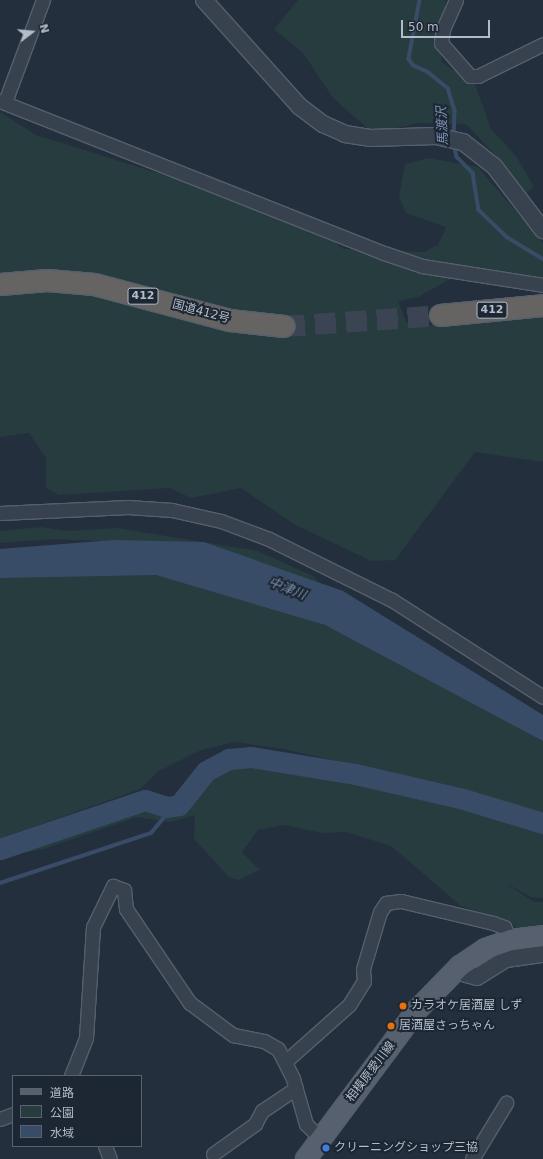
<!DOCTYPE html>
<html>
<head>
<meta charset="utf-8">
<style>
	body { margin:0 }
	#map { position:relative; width:543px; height:1159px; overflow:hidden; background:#242f3e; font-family:"DejaVu Sans","Noto Sans JP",sans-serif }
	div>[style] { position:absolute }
	.green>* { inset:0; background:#263c3f }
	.water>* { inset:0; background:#394c67 }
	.stream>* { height:3.5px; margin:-1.75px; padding:0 1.75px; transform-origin:1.75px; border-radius:1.75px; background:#394c67 }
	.river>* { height:21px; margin:-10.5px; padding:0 10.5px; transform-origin:10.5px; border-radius:10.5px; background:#394c67 }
	.trunk-tunnel>* { height:21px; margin-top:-10.5px; transform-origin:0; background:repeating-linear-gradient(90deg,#3a4453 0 21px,transparent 0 31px) }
	.roads { filter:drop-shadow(1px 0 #565f6c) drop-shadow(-1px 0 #565f6c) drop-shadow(0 1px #565f6c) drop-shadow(0 -1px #565f6c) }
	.minor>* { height:13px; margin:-6.5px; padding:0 6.5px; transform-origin:6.5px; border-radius:6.5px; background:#38414e }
	.tertiary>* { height:16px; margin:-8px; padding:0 8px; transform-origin:8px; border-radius:8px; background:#38414e }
	.primary>* { height:20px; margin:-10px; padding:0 10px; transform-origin:10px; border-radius:10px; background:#56606e }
	.trunk>* { height:21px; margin:-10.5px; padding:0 10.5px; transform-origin:10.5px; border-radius:10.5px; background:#656462 }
	.dots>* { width:11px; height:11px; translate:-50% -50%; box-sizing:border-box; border:2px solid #1d2633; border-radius:50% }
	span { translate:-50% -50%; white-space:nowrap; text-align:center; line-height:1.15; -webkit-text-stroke:4px #1d2633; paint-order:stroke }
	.shield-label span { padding:1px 3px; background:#1d2633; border:1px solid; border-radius:3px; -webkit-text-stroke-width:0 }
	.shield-label { font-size:11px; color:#b4bcc9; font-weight:700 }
	.street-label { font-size:12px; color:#b4bcc9 }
	.poi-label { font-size:12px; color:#b4bcc9 }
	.left { translate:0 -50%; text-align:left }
	.water-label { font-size:13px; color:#7c92b1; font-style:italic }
	.legend { position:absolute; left:12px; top:1075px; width:130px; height:72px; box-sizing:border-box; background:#1d2633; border:1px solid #59626f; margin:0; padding:5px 7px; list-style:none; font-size:12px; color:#b4bcc9 }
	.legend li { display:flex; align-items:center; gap:8px; height:20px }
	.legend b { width:20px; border:1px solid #59626f }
	.north { position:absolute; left:12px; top:12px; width:40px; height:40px; -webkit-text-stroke:3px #1d2633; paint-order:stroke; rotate:74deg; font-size:11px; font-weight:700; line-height:16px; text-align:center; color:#b4bcc9 }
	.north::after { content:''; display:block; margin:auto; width:14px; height:18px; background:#b4bcc9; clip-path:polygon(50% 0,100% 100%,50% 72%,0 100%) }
	.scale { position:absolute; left:401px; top:20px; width:89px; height:18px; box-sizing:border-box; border:2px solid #b4bcc9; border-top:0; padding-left:5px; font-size:12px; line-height:14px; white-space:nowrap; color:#b4bcc9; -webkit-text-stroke:3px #1d2633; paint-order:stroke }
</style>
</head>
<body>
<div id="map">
	<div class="green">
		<div style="clip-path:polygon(298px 0,446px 0,441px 62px,475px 84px,491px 129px,516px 156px,534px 187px,526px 194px,504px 164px,466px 124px,419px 123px,373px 133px,333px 98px,303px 53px,274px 29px)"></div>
		<div style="clip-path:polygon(0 112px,36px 135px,308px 220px,343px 249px,424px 252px,438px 245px,446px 227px,406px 213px,399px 197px,405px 164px,428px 158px,478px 167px,543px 243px,543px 279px,452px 278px,418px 297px,398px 301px,406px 322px,420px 327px,476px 317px,528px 312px,543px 316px,543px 462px,475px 452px,395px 560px,371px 561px,294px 524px,241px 488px,191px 498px,170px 488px,59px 495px,46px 488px,46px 458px,29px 433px,0 437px)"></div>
		<div style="clip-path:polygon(41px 527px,66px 531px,117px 528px,258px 551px,315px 577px,319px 587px,167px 544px,55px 539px,0 543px,0 531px)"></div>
		<div style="clip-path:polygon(94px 569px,203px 580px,350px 635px,543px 741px,543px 815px,462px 788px,283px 749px,235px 742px,201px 750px,159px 771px,140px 789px,0 839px,0 577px)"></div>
		<div style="clip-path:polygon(279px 764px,443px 798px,543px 829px,543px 898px,531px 897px,505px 883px,534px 902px,543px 902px,543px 928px,517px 929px,511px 923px,461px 906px,391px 846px,346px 832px,323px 833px,284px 825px,258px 830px,242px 852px,260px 870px,238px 880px,229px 877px,194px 839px,195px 815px,171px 822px,137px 817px,44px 849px,12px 855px,11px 850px,134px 809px,172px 817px,222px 769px)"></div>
	</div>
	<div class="water">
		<div style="clip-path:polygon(114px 540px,204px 542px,343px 591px,543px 715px,543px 741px,325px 625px,156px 575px,0 578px,0 549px)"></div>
	</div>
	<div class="stream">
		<div style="left:420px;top:0;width:60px;rotate:100.6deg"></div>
		<div style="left:409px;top:59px;width:7px;rotate:56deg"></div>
		<div style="left:413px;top:65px;width:17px;rotate:25deg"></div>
		<div style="left:428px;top:72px;width:26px;rotate:39deg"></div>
		<div style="left:448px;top:88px;width:24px;rotate:73deg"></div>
		<div style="left:455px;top:111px;width:24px;rotate:92deg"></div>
		<div style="left:454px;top:143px;width:14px;rotate:78deg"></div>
		<div style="left:457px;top:157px;width:23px;rotate:45deg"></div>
		<div style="left:473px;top:173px;width:37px;rotate:81deg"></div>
		<div style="left:479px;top:210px;width:39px;rotate:44deg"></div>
		<div style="left:507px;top:237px;width:42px;rotate:31.4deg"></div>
		<div style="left:0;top:883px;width:159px;rotate:-18.3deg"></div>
		<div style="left:151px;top:833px;width:35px;rotate:-50deg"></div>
	</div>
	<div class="river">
		<div style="left:0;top:849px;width:153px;rotate:-18.7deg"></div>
		<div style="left:145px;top:800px;width:23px;rotate:18deg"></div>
		<div style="left:167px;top:807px;width:12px;rotate:-9deg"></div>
		<div style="left:179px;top:805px;width:43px;rotate:-51.5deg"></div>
		<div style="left:206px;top:771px;width:26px;rotate:-28deg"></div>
		<div style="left:229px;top:759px;width:22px;rotate:-5deg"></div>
		<div style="left:251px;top:757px;width:105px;rotate:9.3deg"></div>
		<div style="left:355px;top:774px;width:108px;rotate:12.9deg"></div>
		<div style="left:460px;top:798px;width:87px;rotate:16.8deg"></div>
	</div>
	<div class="trunk-tunnel">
		<div style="left:284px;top:326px;width:156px;rotate:-4deg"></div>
	</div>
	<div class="roads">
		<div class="minor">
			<div style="left:456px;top:0;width:32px;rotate:114deg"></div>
			<div style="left:443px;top:29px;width:14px;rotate:98deg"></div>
			<div style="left:441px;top:43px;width:44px;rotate:48.7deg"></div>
			<div style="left:470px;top:76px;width:8px"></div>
			<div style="left:478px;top:76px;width:72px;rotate:-26.2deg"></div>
			<div style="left:0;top:101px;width:413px;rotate:21.6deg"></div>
			<div style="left:384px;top:253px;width:40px;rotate:18.9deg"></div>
			<div style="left:422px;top:266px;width:122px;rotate:8.9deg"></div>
			<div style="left:5px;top:102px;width:109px;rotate:-69.6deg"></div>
			<div style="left:0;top:513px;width:128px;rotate:-2.7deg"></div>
			<div style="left:128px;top:507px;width:44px;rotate:3.9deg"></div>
			<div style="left:172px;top:510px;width:50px;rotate:12.7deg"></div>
			<div style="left:221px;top:521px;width:51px;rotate:20.6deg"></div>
			<div style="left:269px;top:539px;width:137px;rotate:26.4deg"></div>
			<div style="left:392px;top:600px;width:179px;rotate:32.7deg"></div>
			<div style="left:286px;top:1061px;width:84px;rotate:-41.6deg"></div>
			<div style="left:349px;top:1005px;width:28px;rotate:-58deg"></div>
			<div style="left:364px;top:981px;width:12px;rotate:-95deg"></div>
			<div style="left:363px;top:969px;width:59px;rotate:-73.4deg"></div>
			<div style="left:380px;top:912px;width:11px;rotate:-56deg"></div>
			<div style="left:386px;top:903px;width:15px;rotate:-8deg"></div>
			<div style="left:401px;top:901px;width:95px;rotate:13.4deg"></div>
			<div style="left:493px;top:923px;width:12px;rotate:20deg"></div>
			<div style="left:504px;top:927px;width:15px;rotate:62deg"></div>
			<div style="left:71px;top:1076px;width:41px;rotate:-68.5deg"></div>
			<div style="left:86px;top:1038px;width:111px;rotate:-86.4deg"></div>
			<div style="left:93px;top:927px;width:46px;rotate:-64deg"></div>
			<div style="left:113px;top:886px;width:12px;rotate:20deg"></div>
			<div style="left:124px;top:890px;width:19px;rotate:84deg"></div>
			<div style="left:126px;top:909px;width:114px;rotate:55.8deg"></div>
			<div style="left:190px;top:1003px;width:54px;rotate:36.7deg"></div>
			<div style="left:233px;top:1035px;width:32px;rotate:11deg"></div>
			<div style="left:264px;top:1041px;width:16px;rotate:30deg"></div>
			<div style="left:278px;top:1049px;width:34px;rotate:63deg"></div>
			<div style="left:293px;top:1079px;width:47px;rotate:73.9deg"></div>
			<div style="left:306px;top:1124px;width:21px;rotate:45deg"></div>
			<div style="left:0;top:1119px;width:14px;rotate:-21deg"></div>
			<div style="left:105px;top:1146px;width:14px;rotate:69deg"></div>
			<div style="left:213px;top:1154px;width:52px;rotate:-35.5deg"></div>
			<div style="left:255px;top:1124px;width:15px;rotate:-62deg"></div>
			<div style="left:262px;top:1111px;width:41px;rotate:-34.1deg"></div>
			<div style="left:472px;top:1159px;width:66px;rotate:-58.7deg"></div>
		</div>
		<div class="tertiary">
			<div style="left:204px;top:0;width:142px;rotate:48.1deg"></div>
			<div style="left:299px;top:106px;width:30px;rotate:37deg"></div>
			<div style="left:323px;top:124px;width:24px;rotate:24deg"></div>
			<div style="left:345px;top:134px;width:25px;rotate:9deg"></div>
			<div style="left:370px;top:138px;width:66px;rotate:-1.7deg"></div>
			<div style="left:436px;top:136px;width:28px;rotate:13deg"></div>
			<div style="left:463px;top:142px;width:39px;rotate:38deg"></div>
			<div style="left:494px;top:166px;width:81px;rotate:52.6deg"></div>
			<div style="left:460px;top:966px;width:10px;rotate:53deg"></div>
			<div style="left:466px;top:974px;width:11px;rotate:15deg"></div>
			<div style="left:477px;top:977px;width:34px;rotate:-32deg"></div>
			<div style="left:506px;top:959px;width:37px;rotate:-8deg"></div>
		</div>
		<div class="primary">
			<div style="left:306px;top:1159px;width:187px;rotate:-53.3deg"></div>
			<div style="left:418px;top:1009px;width:60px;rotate:-45.7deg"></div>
			<div style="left:460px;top:966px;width:30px;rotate:-34deg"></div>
			<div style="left:485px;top:949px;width:28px;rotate:-19deg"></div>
			<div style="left:511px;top:940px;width:32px;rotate:-7deg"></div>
		</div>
		<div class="trunk">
			<div style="left:0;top:284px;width:47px;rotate:-4.9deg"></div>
			<div style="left:47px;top:280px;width:47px;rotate:4.9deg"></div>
			<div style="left:94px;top:284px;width:140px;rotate:14.9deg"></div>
			<div style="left:229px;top:320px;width:55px;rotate:6.2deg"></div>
			<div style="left:440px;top:315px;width:103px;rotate:-5.5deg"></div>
		</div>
	</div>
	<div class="dots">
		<div style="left:403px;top:1006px;background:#e8710a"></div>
		<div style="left:391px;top:1026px;background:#e8710a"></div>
		<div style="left:326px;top:1148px;background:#3f7fe0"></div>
	</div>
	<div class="shield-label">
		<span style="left:143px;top:296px">412</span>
		<span style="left:492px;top:310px">412</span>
	</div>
	<div class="street-label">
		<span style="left:201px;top:312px;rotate:15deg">国道412号</span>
		<span style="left:371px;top:1072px;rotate:-53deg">相模原愛川線</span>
	</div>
	<div class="poi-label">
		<span class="left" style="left:411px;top:1006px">カラオケ居酒屋 しず</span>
		<span class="left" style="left:399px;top:1026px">居酒屋さっちゃん</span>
		<span class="left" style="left:334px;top:1148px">クリーニングショップ三協</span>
	</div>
	<div class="water-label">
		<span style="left:443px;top:126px;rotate:-93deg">馬渡沢</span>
		<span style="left:287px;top:589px;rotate:22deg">中津川</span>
	</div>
	<ul class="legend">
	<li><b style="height:5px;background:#56606e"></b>道路</li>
	<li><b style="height:11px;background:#263c3f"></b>公園</li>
	<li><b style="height:11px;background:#394c67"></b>水域</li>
	</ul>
	<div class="north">N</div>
	<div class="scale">50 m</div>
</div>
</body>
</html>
